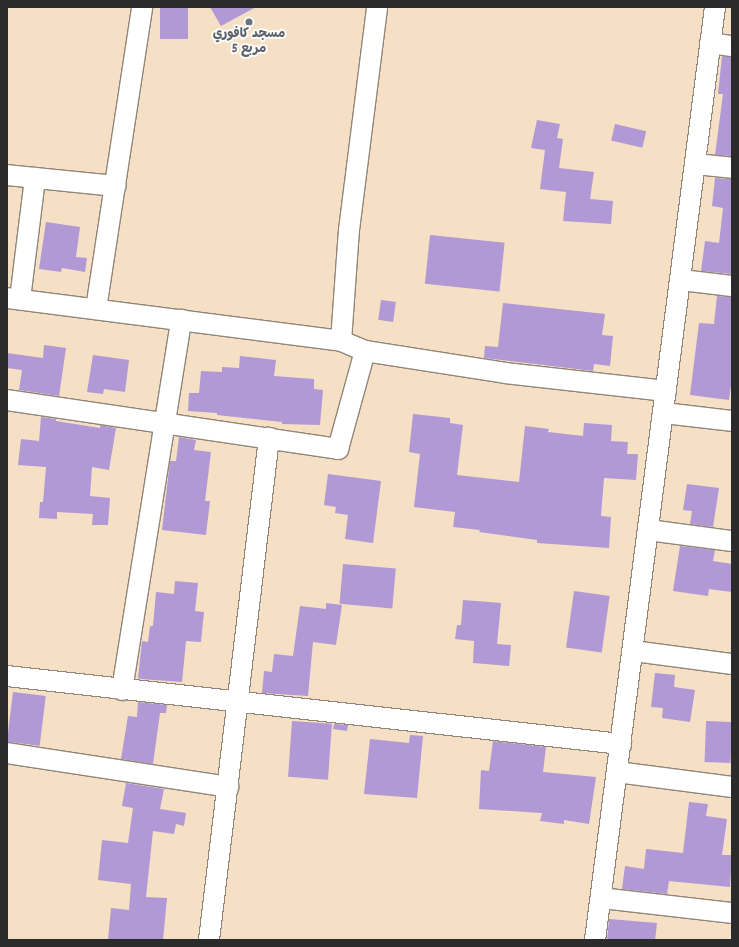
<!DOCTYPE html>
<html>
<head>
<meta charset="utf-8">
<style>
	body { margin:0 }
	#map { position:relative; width:739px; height:947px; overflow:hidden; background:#f5dfc5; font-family:Dekko,"Playpen Sans Arabic",sans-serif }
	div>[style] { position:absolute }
	.building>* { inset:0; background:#b099d4; transform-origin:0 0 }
	.roads { filter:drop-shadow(1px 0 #908578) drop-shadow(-1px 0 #908578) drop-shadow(0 1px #908578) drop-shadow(0 -1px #908578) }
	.minor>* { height:20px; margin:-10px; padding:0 10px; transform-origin:10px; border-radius:10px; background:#fff }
	.dots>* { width:11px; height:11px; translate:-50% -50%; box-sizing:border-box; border:2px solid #fdfcf7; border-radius:50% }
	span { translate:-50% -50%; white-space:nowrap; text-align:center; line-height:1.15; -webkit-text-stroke:4px #fdfcf7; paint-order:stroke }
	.worship-label { font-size:13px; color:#5b616d; font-weight:700 }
	.frame { position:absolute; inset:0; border:8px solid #2b2b2b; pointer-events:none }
</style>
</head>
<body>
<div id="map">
	<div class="building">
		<div style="left:160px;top:7px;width:28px;height:32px"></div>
		<div style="clip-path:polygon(210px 7px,256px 7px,221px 26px)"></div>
		<div style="clip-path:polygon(722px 56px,732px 57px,732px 156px,715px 155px,723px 94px,718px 94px)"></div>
		<div style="clip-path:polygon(537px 120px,560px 124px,557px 138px,563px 139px,559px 168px,594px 172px,590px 199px,613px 201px,611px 224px,563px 221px,566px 192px,540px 189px,545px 150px,531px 148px)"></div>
		<div style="left:615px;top:124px;width:32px;height:17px;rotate:13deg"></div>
		<div style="clip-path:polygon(715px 178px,732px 179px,732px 274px,701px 271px,705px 241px,719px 243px,723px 208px,712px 206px)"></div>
		<div style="clip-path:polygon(46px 222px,80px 227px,76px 257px,87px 258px,85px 272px,62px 268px,61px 272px,39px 269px)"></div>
		<div style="left:430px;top:235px;width:75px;height:49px;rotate:6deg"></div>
		<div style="clip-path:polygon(717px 296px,732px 297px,732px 378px,729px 400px,690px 395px,699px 323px,714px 324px)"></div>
		<div style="left:381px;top:300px;width:15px;height:20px;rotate:8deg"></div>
		<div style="clip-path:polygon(503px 303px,605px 314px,602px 335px,613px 336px,610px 366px,594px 364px,593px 371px,484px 358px,485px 346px,498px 347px)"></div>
		<div style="clip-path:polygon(44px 345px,66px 348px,59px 396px,19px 390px,22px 370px,7px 368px,7px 353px,43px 358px)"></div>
		<div style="clip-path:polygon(93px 355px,129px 360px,125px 392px,104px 389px,103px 394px,87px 392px)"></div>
		<div style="clip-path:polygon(240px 356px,276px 360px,274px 376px,314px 379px,314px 389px,323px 390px,320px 425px,282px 424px,282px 422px,217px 415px,217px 413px,188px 411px,189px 393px,199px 393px,201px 371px,222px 372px,222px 367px,239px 368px)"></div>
		<div style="clip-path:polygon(413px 414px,450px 418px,450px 423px,463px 425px,457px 475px,519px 482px,525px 426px,549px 429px,548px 432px,583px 436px,584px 423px,612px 425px,611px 441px,628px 442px,627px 454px,638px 454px,636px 480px,604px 478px,601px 516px,611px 517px,609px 548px,537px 543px,537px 540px,479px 532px,480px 530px,453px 527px,455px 512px,414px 507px,420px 454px,409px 452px)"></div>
		<div style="clip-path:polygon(41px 417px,56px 419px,56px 421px,100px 428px,100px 425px,116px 428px,109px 470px,92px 467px,90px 496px,110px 498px,108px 525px,92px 525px,93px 514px,57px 512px,57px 519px,39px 518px,40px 502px,43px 502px,46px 467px,18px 465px,21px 439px,39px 441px)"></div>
		<div style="clip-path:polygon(179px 437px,196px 440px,194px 450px,211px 452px,205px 501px,210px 501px,206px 535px,162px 530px,170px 461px,176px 461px)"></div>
		<div style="clip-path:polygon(328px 474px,381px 481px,373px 543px,345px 539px,348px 515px,335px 513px,336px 507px,324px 505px)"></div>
		<div style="clip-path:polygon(687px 484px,719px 488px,713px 527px,690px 524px,692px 511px,683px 510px)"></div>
		<div style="clip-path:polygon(680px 546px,715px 550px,713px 561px,732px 564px,732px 592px,709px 589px,708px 596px,673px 591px)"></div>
		<div style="left:343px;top:564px;width:53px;height:40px;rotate:5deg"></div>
		<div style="clip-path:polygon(175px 581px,198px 583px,195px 611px,204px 612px,201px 642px,186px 641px,182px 682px,141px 679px,138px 678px,142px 641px,148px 642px,150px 626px,153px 626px,156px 592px,174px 594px)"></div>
		<div style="left:574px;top:591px;width:36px;height:57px;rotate:8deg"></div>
		<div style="clip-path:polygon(463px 600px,501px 603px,497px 644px,511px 645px,509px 666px,473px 663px,474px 641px,455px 639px,457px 625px,461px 625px)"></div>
		<div style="clip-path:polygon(326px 603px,342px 605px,336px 645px,313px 642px,308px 696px,262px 693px,264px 671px,272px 672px,274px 654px,293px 656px,300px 606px,326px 609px)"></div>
		<div style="clip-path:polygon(655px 673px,675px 675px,674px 687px,695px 690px,690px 722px,662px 718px,663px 708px,651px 707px)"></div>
		<div style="left:13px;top:692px;width:33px;height:50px;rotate:7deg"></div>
		<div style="clip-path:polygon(138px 702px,167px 705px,166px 713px,160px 713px,153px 764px,121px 759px,128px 716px,137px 717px)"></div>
		<div style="left:292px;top:721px;width:40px;height:56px;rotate:4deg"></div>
		<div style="left:706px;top:721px;width:26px;height:41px;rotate:2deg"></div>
		<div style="clip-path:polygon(334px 724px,348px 725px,347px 731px,333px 729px)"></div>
		<div style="clip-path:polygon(410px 735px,423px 736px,417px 798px,364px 794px,370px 739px,409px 743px)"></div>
		<div style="clip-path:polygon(493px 741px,546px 747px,543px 772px,596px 777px,589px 824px,564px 820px,564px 824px,540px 821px,542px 813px,479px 809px,481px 770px,489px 771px)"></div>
		<div style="clip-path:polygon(126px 783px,164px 789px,160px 809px,186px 813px,184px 826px,176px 824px,174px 834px,153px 831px,146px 897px,167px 898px,163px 940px,108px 940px,111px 908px,129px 910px,131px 884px,98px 880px,102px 840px,128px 843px,133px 808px,122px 806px)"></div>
		<div style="clip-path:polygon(689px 802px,708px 804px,706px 816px,727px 819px,722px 855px,732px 855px,730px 887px,669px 881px,667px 894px,622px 889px,625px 866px,644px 869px,646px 849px,683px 853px)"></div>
		<div style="clip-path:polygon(609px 919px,657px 923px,655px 940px,607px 940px)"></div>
	</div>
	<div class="roads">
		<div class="minor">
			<div style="left:710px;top:43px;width:22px;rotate:8deg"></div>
			<div style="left:696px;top:164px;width:36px;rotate:6deg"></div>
			<div style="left:7px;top:175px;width:109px;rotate:5.8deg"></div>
			<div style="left:681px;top:280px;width:51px;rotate:6.7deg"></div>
			<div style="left:7px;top:298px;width:337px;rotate:7.3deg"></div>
			<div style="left:20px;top:299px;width:122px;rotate:-82.9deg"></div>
			<div style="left:96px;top:309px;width:305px;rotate:-81.3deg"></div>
			<div style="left:365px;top:351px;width:142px;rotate:8.9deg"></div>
			<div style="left:505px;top:373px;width:162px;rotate:6.4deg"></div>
			<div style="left:7px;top:400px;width:335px;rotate:8.4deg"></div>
			<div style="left:338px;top:449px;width:102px;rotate:-74.6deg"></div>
			<div style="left:365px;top:351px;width:26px;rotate:-157deg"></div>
			<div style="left:341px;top:341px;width:111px;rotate:-85.9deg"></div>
			<div style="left:349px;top:230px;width:225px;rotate:-82.8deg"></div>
			<div style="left:664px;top:413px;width:68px;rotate:6.7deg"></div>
			<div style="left:648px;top:530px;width:85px;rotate:7.5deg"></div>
			<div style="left:633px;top:651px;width:100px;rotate:7.5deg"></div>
			<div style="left:7px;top:676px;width:618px;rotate:6.32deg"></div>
			<div style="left:122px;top:690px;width:375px;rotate:-80.9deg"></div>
			<div style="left:7px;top:753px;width:224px;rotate:8.7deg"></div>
			<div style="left:617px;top:772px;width:116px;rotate:7.4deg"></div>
			<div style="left:601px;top:898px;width:132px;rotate:6.5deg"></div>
			<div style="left:209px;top:940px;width:506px;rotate:-83.18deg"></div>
			<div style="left:595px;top:940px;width:941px;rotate:-82.67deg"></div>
		</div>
	</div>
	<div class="dots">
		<div style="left:249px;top:22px;background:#6b7280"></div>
	</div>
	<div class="worship-label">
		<span style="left:249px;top:43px">مسجد كافوري<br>مربع 5</span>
	</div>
	<div class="frame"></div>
</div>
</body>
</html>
